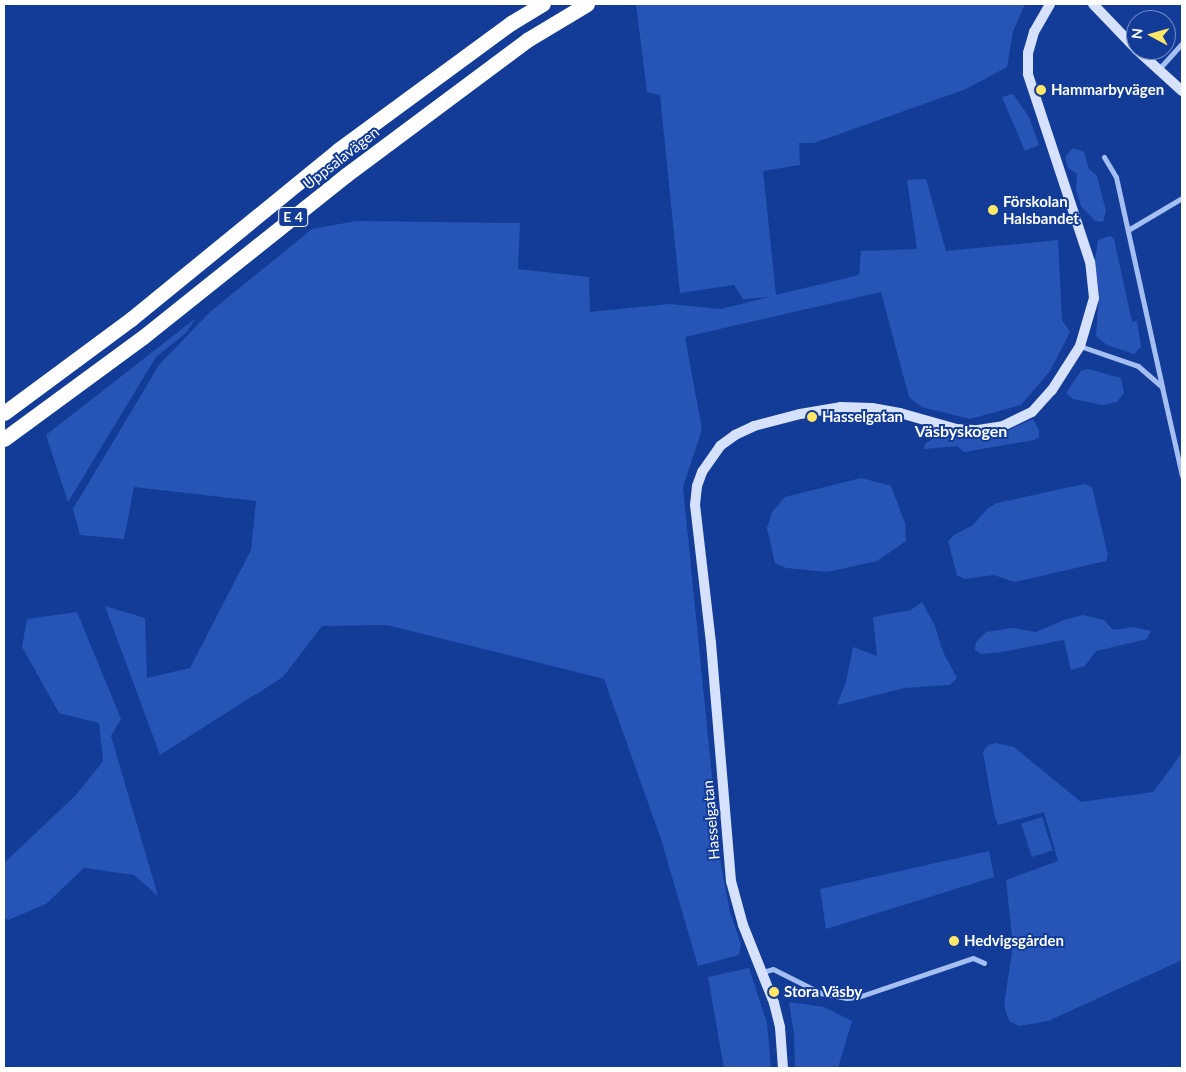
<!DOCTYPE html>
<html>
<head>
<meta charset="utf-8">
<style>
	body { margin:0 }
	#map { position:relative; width:1186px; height:1072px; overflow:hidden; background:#133c99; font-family:Lato,sans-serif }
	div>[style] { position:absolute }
	.green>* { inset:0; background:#2655b7; transform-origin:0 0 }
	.street>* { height:5px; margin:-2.5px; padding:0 2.5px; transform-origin:2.5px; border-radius:2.5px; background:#a6bff3 }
	.secondary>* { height:10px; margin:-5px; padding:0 5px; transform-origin:5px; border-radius:5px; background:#d5e1fd }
	.highway>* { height:15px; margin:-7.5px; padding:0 7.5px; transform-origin:7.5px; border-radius:7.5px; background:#fff }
	.dots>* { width:14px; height:14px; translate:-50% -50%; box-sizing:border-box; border:2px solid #133c99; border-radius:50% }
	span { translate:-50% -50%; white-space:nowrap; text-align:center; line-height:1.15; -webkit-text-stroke:4px #133c99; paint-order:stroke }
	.shield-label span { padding:1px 4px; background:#133c99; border:1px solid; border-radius:4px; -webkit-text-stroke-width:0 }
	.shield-label { font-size:14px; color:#fff; font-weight:700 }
	.poi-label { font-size:15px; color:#fff; font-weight:700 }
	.left { translate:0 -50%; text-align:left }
	.street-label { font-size:15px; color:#fff }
	.neighbourhood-label { font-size:16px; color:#fff; font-weight:700 }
	.frame { position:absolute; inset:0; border:5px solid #fff; pointer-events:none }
	.north { position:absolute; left:1126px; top:10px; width:50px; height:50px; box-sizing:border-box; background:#133c99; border:1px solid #718ac2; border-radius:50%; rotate:276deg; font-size:14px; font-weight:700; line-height:20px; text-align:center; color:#fff }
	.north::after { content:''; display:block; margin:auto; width:18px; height:22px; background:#ffe768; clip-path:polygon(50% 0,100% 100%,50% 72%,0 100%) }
</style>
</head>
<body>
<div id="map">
	<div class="green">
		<div style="clip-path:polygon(636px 4px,1025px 4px,1013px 31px,1007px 67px,966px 89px,814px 143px,799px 143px,800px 165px,763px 171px,776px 295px,859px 275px,861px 251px,917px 249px,907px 180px,926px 179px,946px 251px,1058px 240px,1062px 320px,1070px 332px,1050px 371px,1021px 405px,970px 419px,922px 407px,909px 397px,881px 292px,685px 337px,702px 429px,683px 487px,721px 866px,730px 912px,741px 944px,739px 955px,698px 966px,661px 839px,604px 679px,387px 625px,322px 626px,283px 677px,160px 755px,105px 606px,145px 618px,147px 678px,190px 668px,251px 550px,256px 501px,134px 487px,124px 539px,80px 535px,73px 509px,159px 365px,210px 312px,312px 229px,356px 221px,520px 223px,518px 269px,589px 277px,590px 312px,669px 304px,721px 309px,769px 297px,743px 299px,734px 285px,680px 293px,660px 95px,647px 92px)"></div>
		<div style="clip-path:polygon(1013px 94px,1029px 117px,1039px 145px,1025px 151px,1002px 97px)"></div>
		<div style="clip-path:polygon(1073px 148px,1084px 152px,1089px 169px,1097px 176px,1106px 211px,1103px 222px,1095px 221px,1081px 206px,1076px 189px,1077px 174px,1068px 168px,1065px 157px)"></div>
		<div style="clip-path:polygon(1110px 236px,1114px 239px,1132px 322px,1137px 321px,1141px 347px,1134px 354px,1107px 345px,1096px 336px,1099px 293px,1095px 260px,1098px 240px)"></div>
		<div style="clip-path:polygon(196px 318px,186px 333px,156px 357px,68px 502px,46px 435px)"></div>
		<div style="clip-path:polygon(1088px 369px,1121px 378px,1124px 393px,1117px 402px,1102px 405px,1073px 399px,1066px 393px,1081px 371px)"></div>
		<div style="clip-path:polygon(1033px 419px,1039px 430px,1039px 438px,1034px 440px,964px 452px,957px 446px,924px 449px,925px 444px,940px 434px,954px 436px,979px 436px,1004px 432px)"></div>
		<div style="clip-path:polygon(861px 478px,891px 486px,905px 523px,906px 541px,877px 561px,827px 572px,786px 568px,775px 563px,767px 528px,772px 512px,785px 497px)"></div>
		<div style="clip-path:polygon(1084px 484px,1092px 487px,1108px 555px,1106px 561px,1015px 582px,994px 575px,964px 579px,957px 575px,948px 541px,954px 535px,973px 525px,987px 509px,997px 503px)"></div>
		<div style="clip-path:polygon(922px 602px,935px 626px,943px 652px,957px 678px,950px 685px,904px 688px,837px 705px,846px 682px,853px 647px,877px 656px,873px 617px,911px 610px)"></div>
		<div style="clip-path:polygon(77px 612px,121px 719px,111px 736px,158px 896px,134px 875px,84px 868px,46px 904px,8px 920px,4px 918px,4px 863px,75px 796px,103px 761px,99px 723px,59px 713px,22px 647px,27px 619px)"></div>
		<div style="clip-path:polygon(1083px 615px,1104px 620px,1113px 630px,1133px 627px,1151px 631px,1147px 639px,1096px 651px,1085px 666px,1071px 670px,1064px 640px,1002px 652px,981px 654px,975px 650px,976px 642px,986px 632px,1013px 628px,1036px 632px,1064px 620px)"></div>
		<div style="clip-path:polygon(995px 743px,1014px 747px,1081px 802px,1153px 792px,1182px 753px,1182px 960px,1048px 1021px,1019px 1026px,1009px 1021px,1004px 1005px,1013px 946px,1006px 880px,1058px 861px,1044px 812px,998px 825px,994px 814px,983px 752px,988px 745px)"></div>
		<div style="left:1042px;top:817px;width:35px;height:22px;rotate:72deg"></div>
		<div style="clip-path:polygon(989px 851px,994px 877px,826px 929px,820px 889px)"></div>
		<div style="clip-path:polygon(749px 968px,767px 1023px,771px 1068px,724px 1068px,708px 977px)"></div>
		<div style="clip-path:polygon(789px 1002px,824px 1007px,852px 1021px,838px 1068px,795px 1068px,794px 1034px)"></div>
	</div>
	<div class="street">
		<div style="left:1158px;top:70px;width:36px;rotate:-48deg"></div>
		<div style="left:1104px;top:157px;width:23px;rotate:59deg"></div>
		<div style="left:1116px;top:177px;width:215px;rotate:77.6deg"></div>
		<div style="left:1128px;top:230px;width:63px;rotate:-30.7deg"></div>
		<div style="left:1080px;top:346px;width:61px;rotate:19deg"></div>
		<div style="left:1138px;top:366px;width:32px;rotate:41deg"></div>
		<div style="left:1162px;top:387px;width:91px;rotate:77.3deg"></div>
		<div style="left:762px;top:972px;width:11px;rotate:-15deg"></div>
		<div style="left:773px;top:969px;width:54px;rotate:26.6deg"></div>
		<div style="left:821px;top:993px;width:26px;rotate:11deg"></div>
		<div style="left:847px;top:998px;width:11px;rotate:-5deg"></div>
		<div style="left:858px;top:997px;width:121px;rotate:-18.7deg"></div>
		<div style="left:973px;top:958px;width:12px;rotate:24deg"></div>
	</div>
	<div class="secondary">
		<div style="left:1093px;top:4px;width:62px;rotate:46.3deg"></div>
		<div style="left:1137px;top:50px;width:61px;rotate:42.3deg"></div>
		<div style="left:783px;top:1068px;width:41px;rotate:-94.2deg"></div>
		<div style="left:780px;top:1027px;width:25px;rotate:-104deg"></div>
		<div style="left:774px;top:1003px;width:84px;rotate:-111.7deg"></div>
		<div style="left:743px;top:925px;width:46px;rotate:-105.3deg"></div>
		<div style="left:731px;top:881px;width:239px;rotate:-94.8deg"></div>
		<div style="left:711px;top:643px;width:139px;rotate:-96.6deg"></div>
		<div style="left:695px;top:505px;width:19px;rotate:-84deg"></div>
		<div style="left:697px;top:486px;width:15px;rotate:-70deg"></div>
		<div style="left:702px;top:472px;width:32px;rotate:-55deg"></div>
		<div style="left:720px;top:446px;width:19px;rotate:-36deg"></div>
		<div style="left:735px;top:435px;width:21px;rotate:-25deg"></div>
		<div style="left:754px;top:426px;width:48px;rotate:-14.6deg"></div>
		<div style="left:800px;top:414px;width:42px;rotate:-9.7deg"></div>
		<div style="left:841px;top:407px;width:31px;rotate:2deg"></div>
		<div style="left:872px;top:408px;width:28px;rotate:10deg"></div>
		<div style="left:900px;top:413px;width:58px;rotate:15.9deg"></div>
		<div style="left:956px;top:429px;width:22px;rotate:3deg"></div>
		<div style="left:978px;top:430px;width:25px;rotate:-9deg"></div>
		<div style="left:1003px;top:426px;width:32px;rotate:-26deg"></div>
		<div style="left:1032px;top:412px;width:30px;rotate:-48deg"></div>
		<div style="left:1052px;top:390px;width:52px;rotate:-57.5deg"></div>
		<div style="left:1080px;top:346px;width:50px;rotate:-73.7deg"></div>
		<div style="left:1094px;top:298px;width:36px;rotate:-96deg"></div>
		<div style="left:1090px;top:262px;width:198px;rotate:-108.3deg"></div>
		<div style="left:1028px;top:74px;width:21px;rotate:-90deg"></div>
		<div style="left:1028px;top:53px;width:22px;rotate:-74deg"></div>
		<div style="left:1034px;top:32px;width:32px;rotate:-60deg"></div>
	</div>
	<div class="highway">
		<div style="left:4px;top:413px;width:158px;rotate:-36.5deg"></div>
		<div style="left:131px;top:319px;width:267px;rotate:-39.2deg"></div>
		<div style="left:338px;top:150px;width:215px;rotate:-36.3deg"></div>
		<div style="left:511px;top:23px;width:37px;rotate:-31deg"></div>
		<div style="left:4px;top:439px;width:172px;rotate:-36.3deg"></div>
		<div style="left:143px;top:337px;width:260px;rotate:-38.6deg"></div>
		<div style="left:346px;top:175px;width:226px;rotate:-36.7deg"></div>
		<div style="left:527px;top:40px;width:70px;rotate:-31deg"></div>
	</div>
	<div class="dots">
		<div style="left:1041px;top:90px;background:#ffe768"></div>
		<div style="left:993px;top:210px;background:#ffe768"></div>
		<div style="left:812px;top:417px;background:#ffe768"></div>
		<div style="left:954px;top:941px;background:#ffe768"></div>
		<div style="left:774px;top:992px;background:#ffe768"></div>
	</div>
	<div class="shield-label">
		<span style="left:293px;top:217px">E 4</span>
	</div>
	<div class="poi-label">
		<span class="left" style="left:1051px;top:90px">Hammarbyvägen</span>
		<span class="left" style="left:1003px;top:210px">Förskolan<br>Halsbandet</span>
		<span class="left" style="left:822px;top:417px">Hasselgatan</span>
		<span class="left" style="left:964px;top:941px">Hedvigsgården</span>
		<span class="left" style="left:784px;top:992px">Stora Väsby</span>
	</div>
	<div class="street-label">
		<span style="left:341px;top:158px;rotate:-38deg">Uppsalavägen</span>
		<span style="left:711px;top:820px;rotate:-95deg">Hasselgatan</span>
	</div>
	<div class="neighbourhood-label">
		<span style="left:961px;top:431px">Väsbyskogen</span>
	</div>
	<div class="frame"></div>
	<div class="north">N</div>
</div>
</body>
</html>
